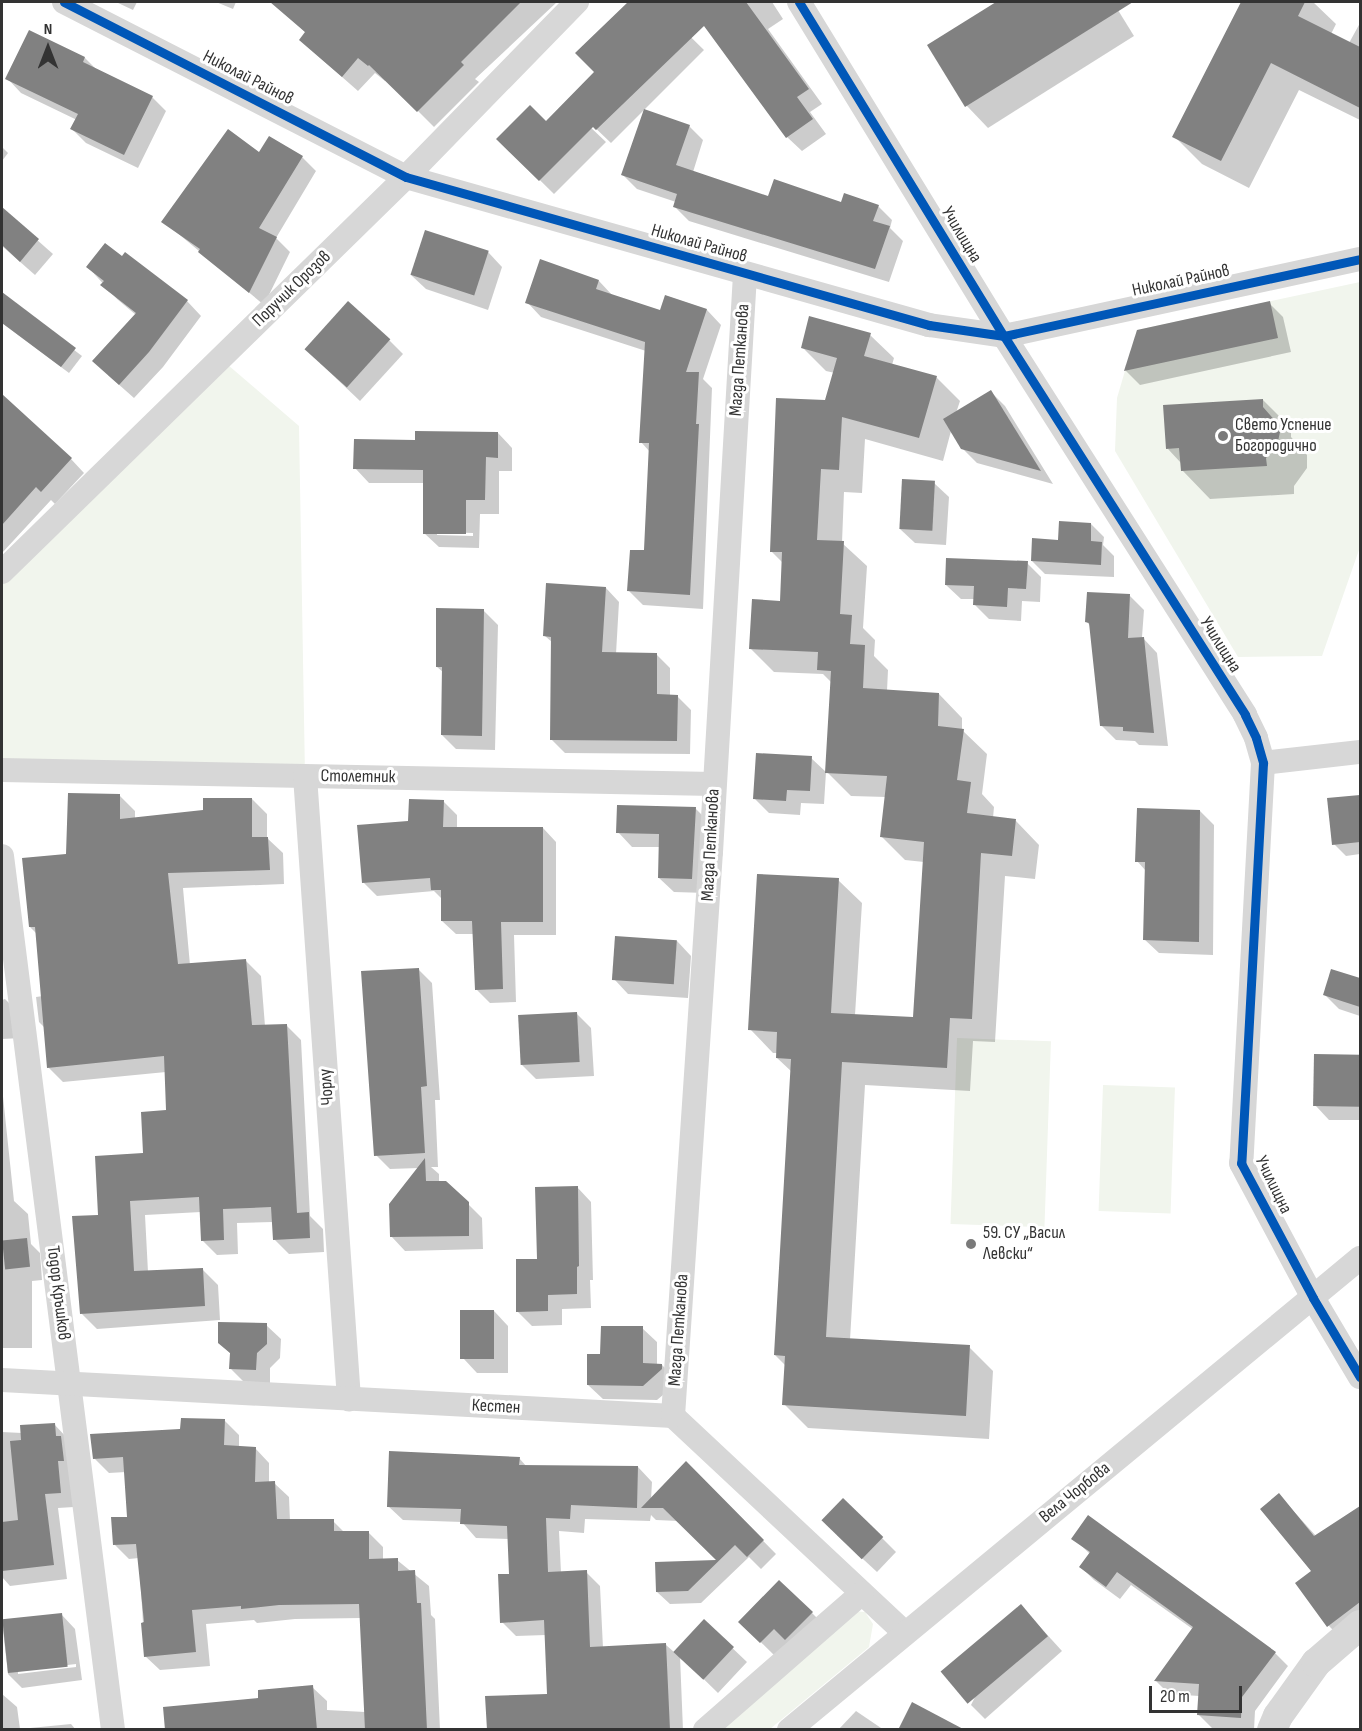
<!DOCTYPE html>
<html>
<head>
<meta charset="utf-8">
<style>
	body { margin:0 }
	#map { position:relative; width:1362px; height:1731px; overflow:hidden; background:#fff; font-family:"Sofia Sans Condensed",sans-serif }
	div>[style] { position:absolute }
	.green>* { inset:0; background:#f1f5ed; transform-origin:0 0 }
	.shadow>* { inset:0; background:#0003 }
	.building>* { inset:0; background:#818181; transform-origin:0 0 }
	.minor>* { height:24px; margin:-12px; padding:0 12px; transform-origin:12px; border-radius:12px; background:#d7d7d7 }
	.tertiary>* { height:30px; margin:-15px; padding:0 15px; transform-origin:15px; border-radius:15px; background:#d7d7d7 }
	.cycleway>* { height:9px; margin:-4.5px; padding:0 4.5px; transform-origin:4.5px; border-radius:4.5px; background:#0057b8 }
	.dots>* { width:16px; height:16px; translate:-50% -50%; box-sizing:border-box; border:3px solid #fff; border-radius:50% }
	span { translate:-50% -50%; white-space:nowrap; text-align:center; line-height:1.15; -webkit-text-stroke:6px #fff; paint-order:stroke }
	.street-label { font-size:18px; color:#333 }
	.poi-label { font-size:18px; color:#333 }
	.left { translate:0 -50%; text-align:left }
	.frame { position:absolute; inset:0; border:3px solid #333; pointer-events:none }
	.north { position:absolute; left:18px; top:18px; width:60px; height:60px; -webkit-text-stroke:4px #fff; paint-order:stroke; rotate:0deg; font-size:16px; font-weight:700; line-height:24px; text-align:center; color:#333 }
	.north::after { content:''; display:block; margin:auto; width:21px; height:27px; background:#333; clip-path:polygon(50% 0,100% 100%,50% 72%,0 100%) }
	.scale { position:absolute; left:1149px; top:1686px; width:93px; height:27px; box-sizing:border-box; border:3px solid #333; border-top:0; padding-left:8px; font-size:18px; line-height:21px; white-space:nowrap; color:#333; -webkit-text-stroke:4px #fff; paint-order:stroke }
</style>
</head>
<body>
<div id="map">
	<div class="green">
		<div style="clip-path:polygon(1360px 282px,1360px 547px,1322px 656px,1238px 657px,1115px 451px,1117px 398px,1137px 330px)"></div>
		<div style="clip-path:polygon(221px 359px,299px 426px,305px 776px,2px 770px,2px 572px)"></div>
		<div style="left:957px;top:1038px;width:94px;height:186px;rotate:2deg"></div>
		<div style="left:1103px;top:1085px;width:72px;height:126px;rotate:2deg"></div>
		<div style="clip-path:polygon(852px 1611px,865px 1612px,873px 1624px,869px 1647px,770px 1729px,716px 1730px)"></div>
	</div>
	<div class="shadow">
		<div style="clip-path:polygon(116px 2px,137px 2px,133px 10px)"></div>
		<div style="clip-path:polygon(216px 2px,236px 2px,233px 9px)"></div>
		<div style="clip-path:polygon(292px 2px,359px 2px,367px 8px,372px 2px,392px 2px,411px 18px,428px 2px,557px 2px,475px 79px,479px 82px,434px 127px,386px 79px,385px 81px,375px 73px,358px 91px,317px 55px,306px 33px,284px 12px)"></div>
		<div style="clip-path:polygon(630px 2px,655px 2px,704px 50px,611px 143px,588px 121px,586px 123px,606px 142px,554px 194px,498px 139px,546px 123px,596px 72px,577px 53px)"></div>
		<div style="clip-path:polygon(710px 2px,772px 2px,783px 19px,768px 29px,822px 104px,810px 112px,826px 134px,802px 151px,787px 137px,769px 96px)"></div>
		<div style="clip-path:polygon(999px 2px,1113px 2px,1134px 36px,988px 128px,967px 106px,929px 46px)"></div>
		<div style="clip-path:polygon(1242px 2px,1313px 2px,1336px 24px,1331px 34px,1349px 43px,1360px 23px,1360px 120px,1299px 90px,1249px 188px,1202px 164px,1174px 136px)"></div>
		<div style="clip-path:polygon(29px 32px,85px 58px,96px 69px,152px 97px,166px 111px,138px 168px,86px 143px,72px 129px,77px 120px,21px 93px,7px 78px)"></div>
		<div style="clip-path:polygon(689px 126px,703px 140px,693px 172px,769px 198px,878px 206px,892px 220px,890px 228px,903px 241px,889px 282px,689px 221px,675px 207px,676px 202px,637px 189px,623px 175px)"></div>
		<div style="clip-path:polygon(2px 147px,8px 153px,2px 161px)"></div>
		<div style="clip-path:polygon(260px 154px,302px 157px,316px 171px,276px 238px,290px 252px,264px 305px,163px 221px)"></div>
		<div style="clip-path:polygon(2px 209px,53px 254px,35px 275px,2px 246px)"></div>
		<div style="clip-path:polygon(488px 252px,502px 267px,488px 310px,426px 289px,411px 275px)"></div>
		<div style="clip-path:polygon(88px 267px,187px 301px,201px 316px,163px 367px,134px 398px,108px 375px,136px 315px,117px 299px)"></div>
		<div style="clip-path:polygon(599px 281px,613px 296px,661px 311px,666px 296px,707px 310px,721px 325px,703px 379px,712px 388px,703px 609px,643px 605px,629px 591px,645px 552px,650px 452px,641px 442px,646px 351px,541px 317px,527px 302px)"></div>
		<div style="clip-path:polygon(3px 296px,82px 356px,69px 373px,2px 323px)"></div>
		<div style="clip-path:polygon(1269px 303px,1283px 317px,1291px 352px,1140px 385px,1126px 371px,1138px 331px)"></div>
		<div style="clip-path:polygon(870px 335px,894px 358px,892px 365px,936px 377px,960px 401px,956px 413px,991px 392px,1005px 406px,1053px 484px,977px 463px,962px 448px,951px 431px,943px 461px,865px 439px,862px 493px,844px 492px,842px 543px,867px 566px,863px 628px,875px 640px,874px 656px,888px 670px,887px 691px,939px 694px,962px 718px,962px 730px,987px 754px,982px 794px,994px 807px,993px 818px,1016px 821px,1039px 845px,1035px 879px,1005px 876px,995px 1042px,973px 1041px,970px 1091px,865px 1085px,850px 1340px,969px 1347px,993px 1371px,989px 1439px,808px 1428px,784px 1404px,786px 1366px,775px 1355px,792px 1072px,777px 1058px,778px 1053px,773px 1053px,750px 1029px,838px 880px,862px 903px,855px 1015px,915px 1019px,924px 862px,905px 860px,881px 836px,886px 797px,851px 796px,827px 772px,832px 683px,823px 674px,774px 672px,750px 648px,781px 602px,783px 563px,771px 551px,827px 402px,835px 373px,826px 371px,802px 347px)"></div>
		<div style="clip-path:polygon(389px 340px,403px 354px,360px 401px,320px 363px)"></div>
		<div style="clip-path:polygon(1263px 400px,1291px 428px,1291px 437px,1307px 455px,1307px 468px,1294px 486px,1294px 494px,1210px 499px,1182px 470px,1181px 463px,1168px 449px)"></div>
		<div style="clip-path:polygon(2px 416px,71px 459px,84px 473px,55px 504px,51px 500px,2px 553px)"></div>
		<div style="clip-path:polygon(evenodd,498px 433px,512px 448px,512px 471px,499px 471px,499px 514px,480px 514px,479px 548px,439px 547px,424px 533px,425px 483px,369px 483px,355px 468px,498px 433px,437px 532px,473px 533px,473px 536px,437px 535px,437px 532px)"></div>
		<div style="clip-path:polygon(934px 483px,949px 497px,946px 545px,915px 543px,900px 529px)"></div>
		<div style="clip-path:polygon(1091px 524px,1104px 537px,1103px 545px,1114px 556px,1114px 577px,1045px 574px,1032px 561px)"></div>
		<div style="clip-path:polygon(1027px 563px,1041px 577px,1040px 602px,1022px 601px,1021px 621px,989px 619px,975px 605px,975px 599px,961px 599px,946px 585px)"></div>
		<div style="clip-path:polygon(606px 588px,619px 602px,616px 654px,657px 655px,670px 668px,670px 696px,677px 696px,691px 710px,690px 754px,565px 753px,551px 739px,553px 643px,545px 636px)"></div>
		<div style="clip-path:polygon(1129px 595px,1144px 610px,1142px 637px,1157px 653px,1168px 746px,1139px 745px,1135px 741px,1116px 740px,1101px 725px,1091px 627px,1087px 622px)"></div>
		<div style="clip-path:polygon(483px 610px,498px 625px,495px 750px,456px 749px,442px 735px,443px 672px,437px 667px)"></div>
		<div style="clip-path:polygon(811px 758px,826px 772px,824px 804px,801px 803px,800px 815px,769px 813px,755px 799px)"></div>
		<div style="clip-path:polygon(120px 796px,135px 811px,135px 819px,205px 811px,252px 799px,267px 814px,267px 838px,283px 853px,284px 884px,183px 888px,190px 965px,246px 961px,261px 976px,265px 1026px,286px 1025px,301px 1040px,310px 1216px,323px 1229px,324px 1252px,289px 1254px,274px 1239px,273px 1222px,237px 1223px,238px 1254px,217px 1255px,202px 1240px,201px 1212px,145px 1215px,148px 1272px,203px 1270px,218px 1285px,220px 1320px,97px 1329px,82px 1314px,100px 1216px,145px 1155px,168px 1112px,166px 1072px,63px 1082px,48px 1067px,45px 1028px,39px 1022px,36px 997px,43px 996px,37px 934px,30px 927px,68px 856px)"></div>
		<div style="clip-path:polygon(1360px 796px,1360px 854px,1346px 856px,1334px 844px,1329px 800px)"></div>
		<div style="clip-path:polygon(444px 802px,457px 815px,457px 828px,543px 828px,556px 842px,556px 935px,514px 935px,516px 1002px,490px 1003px,477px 990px,475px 934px,456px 934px,442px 921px,442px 899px,434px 891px,377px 896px,363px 882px,409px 822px)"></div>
		<div style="clip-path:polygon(695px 808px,709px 822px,706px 893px,674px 892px,659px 878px,660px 847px,632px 847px,618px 832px)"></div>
		<div style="clip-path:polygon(1200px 811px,1214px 825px,1213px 955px,1159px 953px,1144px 939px,1146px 871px,1137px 861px)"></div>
		<div style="clip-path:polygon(677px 941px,691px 956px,688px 998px,628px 994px,614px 979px)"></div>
		<div style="clip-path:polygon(418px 969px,432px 983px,440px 1100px,435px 1100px,438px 1167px,431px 1167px,439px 1174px,439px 1182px,446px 1182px,482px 1218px,483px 1249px,405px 1251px,391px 1236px,419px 1168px,390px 1169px,376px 1155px)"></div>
		<div style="clip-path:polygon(1332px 971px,1360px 980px,1360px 1016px,1339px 1009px,1325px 995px)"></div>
		<div style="clip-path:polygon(5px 999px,19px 1013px,22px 1038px,2px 1039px,2px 1000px)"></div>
		<div style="clip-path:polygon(577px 1014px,591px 1028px,594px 1076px,536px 1079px,522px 1065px)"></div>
		<div style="clip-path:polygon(1316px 1055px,1360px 1056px,1360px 1120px,1329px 1120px,1315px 1105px)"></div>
		<div style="clip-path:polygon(2px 1087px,14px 1201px,28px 1214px,31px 1244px,40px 1253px,42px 1280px,32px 1281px,32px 1348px,2px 1348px)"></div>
		<div style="clip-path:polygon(577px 1187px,591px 1202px,593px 1280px,590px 1280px,591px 1308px,562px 1309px,562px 1325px,532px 1326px,517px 1311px,539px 1261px)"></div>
		<div style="clip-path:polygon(494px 1311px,508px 1326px,508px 1373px,477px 1373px,463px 1358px)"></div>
		<div style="clip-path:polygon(266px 1325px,281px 1339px,280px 1358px,270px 1368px,270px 1383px,245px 1383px,231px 1369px,231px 1354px,219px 1342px)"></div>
		<div style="clip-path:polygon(642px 1328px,657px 1342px,657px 1365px,662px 1365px,676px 1379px,676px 1384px,657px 1400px,603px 1399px,588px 1385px,602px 1355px)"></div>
		<div style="clip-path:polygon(225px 1421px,239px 1435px,239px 1447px,255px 1448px,269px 1463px,269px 1483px,274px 1483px,289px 1497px,290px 1521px,333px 1521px,345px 1533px,368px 1532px,383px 1547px,383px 1560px,397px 1560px,429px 1586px,431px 1615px,435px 1619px,440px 1730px,167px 1730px,260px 1700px,312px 1687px,327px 1701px,327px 1710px,365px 1712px,361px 1618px,295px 1619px,257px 1623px,254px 1620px,206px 1624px,210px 1666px,160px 1670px,145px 1656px,139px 1558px,129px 1559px,115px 1545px,129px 1518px,126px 1472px,109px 1473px,94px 1458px,182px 1430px)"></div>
		<div style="clip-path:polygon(54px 1424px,68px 1439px,74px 1507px,58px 1508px,67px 1579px,10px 1586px,2px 1577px,2px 1432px,22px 1433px)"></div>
		<div style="clip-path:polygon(519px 1458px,527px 1467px,638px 1467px,652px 1482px,651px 1500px,686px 1463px,776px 1554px,761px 1569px,749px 1557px,701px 1603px,670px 1604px,657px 1592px,656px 1564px,719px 1561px,678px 1521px,656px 1520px,651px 1515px,650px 1521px,585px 1519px,584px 1533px,559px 1531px,561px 1573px,586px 1572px,600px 1586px,603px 1648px,666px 1645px,674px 1652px,704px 1621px,747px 1662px,718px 1693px,680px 1656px,683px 1730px,488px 1730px,548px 1695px,546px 1635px,516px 1636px,502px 1622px,511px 1575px,509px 1539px,476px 1538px,462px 1522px,403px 1520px,388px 1506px)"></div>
		<div style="clip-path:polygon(1279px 1495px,1316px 1536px,1360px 1508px,1360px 1627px,1343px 1640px,1329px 1626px,1297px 1583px,1313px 1571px)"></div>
		<div style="clip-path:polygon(837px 1535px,882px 1538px,896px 1552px,877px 1572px)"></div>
		<div style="clip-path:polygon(1073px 1538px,1275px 1653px,1288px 1666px,1255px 1711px,1254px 1730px,1212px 1728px,1198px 1714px,1199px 1696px,1169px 1694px,1156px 1681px,1194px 1630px,1131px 1585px,1120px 1599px,1094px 1580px,1081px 1567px,1090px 1554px)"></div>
		<div style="clip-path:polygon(1021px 1606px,1062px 1651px,985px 1719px,971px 1705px)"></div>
		<div style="clip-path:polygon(812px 1613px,826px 1627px,775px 1656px,740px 1622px)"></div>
		<div style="clip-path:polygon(evenodd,61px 1614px,75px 1629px,82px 1680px,22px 1688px,8px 1674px,2px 1622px,61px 1614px,76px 1664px,76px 1667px,18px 1674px,18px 1671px,76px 1664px)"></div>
		<div style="clip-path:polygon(2px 1694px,17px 1707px,20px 1729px,71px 1724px,76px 1730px,2px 1730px)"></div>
		<div style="clip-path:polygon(856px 1711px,884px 1730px,838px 1730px)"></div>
	</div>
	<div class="building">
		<div style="clip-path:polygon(270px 2px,521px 2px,461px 62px,464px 65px,417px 112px,369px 65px,368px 66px,358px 58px,342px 77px,299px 40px,305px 32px)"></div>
		<div style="clip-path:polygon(628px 2px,746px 2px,809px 89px,797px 97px,813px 119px,786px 138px,704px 26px,596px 130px,593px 127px,539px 181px,496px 139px,530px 105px,546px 121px,594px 72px,575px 53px)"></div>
		<div style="clip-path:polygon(996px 2px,1133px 2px,965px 107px,927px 45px)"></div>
		<div style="clip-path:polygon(1241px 2px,1305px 2px,1298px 16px,1360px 47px,1360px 108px,1271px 63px,1221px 161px,1172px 137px)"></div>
		<div style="clip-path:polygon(29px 30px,85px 57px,83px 62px,153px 96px,124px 155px,70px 129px,78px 114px,5px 79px)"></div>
		<div style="clip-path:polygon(644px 109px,690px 125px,676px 165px,768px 196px,774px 179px,841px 202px,844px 193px,879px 205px,873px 221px,890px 226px,875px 269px,673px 207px,677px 194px,621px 175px)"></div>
		<div style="clip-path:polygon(228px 129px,259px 152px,269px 136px,303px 156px,259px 228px,277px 237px,249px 293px,198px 252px,200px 249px,161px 222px)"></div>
		<div style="clip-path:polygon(2px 207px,39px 239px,20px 262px,2px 245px)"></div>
		<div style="left:425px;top:230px;width:67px;height:47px;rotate:18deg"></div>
		<div style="clip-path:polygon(105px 243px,122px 256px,125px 252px,188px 300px,149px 352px,119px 385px,92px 361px,136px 313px,100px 285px,104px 281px,86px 267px)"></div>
		<div style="clip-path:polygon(540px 259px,599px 280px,596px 289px,660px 310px,665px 295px,707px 309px,686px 372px,699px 372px,696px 424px,699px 424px,690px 595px,627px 591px,630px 550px,644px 550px,649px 443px,639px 443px,645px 342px,525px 303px)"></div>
		<div style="clip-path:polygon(2px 292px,76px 348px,61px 367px,2px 323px)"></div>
		<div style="left:348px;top:301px;width:57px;height:65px;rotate:42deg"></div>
		<div style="clip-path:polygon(1270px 301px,1278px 338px,1124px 371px,1137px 330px)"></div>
		<div style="clip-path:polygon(809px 316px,871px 333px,864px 356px,937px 376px,919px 438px,842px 417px,839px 470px,821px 469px,817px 540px,844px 541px,840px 614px,852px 615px,850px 644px,865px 645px,863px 688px,939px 693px,938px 726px,964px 729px,957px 780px,971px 782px,967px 813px,1016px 819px,1012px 856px,981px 853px,972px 1019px,950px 1018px,947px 1068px,842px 1062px,826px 1337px,970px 1345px,966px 1416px,782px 1405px,785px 1356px,774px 1355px,791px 1059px,776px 1058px,777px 1032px,748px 1030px,757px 874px,839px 878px,831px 1013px,913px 1017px,924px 842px,880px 837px,887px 776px,825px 773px,831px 671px,817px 670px,818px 652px,749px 649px,752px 599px,780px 601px,782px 552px,770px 552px,776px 398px,825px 400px,837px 358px,801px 348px)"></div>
		<div style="clip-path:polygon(991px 390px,1041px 471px,961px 449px,943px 419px)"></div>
		<div style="clip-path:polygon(2px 394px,72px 458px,41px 492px,36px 487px,2px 525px)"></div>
		<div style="clip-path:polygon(1263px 399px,1263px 407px,1279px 425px,1280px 432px,1277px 446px,1266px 458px,1267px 466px,1181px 471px,1179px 448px,1166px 449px,1163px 405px)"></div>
		<div style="clip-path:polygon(415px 431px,498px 432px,498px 458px,486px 457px,485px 500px,466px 500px,466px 534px,423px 534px,423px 470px,353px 469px,354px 439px,415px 440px)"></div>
		<div style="left:902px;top:479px;width:33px;height:50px;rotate:3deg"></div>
		<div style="clip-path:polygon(1059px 521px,1091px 523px,1091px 541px,1102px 542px,1101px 565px,1031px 561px,1032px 538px,1058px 540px)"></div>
		<div style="clip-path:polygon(946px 558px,1028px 561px,1026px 589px,1008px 588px,1007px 607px,973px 605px,974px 586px,945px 585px)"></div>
		<div style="clip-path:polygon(546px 583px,606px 587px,602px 652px,657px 653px,657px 694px,678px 695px,677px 741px,550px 740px,551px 637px,543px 636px)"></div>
		<div style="clip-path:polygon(1087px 592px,1130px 594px,1128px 638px,1144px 637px,1154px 733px,1123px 731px,1123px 727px,1100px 726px,1089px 623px,1085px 622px)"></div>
		<div style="clip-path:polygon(436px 608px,484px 609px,482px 736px,441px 735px,442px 667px,436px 667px)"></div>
		<div style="clip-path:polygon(756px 753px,812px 756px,810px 791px,787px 790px,786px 801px,753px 799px)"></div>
		<div style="clip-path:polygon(68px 793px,120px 794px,120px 819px,203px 810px,203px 798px,252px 798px,252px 837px,268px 837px,270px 870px,168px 873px,178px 964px,246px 959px,252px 1025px,287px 1024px,297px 1213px,309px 1212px,310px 1238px,273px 1240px,271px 1207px,223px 1209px,224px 1240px,201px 1241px,199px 1197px,130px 1201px,134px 1271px,203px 1268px,205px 1306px,80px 1314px,72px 1216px,98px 1215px,95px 1156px,143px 1153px,141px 1112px,166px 1110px,164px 1056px,47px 1068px,35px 927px,29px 927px,22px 858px,66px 854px)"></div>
		<div style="clip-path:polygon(1360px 795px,1360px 842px,1332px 845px,1327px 798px)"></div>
		<div style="clip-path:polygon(409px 799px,444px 800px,443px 827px,543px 827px,543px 922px,501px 922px,503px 989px,475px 990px,472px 921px,441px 921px,441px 890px,431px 890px,430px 878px,362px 883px,357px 825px,408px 821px)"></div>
		<div style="clip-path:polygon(617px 805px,696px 807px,692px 879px,658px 878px,659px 834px,616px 833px)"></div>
		<div style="clip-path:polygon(1137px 808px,1200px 810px,1199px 942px,1143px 940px,1145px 862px,1135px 862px)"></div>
		<div style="left:615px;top:936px;width:62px;height:44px;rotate:4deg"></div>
		<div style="clip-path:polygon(419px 968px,427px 1086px,421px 1087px,425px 1153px,374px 1156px,361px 971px)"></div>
		<div style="clip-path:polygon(1331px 969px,1360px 978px,1360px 1007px,1323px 995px)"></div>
		<div style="left:577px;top:1012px;width:50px;height:59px;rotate:87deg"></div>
		<div style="left:1314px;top:1054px;width:46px;height:52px;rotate:1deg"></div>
		<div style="clip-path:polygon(425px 1158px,426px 1181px,446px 1181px,469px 1202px,469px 1236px,390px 1237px,389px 1204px)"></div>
		<div style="clip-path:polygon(578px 1186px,579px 1266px,577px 1267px,577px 1294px,548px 1295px,548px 1311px,516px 1312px,516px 1259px,537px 1259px,535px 1187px)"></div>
		<div style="left:27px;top:1238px;width:29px;height:25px;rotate:84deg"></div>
		<div style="left:460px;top:1310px;width:34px;height:49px"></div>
		<div style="clip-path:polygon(218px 1322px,267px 1323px,267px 1344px,257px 1353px,256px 1370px,229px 1369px,230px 1353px,218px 1343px)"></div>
		<div style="clip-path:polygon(601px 1326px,643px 1326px,643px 1363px,662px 1364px,662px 1369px,643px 1386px,587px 1385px,587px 1354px,600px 1354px)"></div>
		<div style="clip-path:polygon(181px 1418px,225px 1419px,224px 1445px,256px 1447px,255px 1482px,275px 1481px,277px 1519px,334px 1519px,334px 1531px,369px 1531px,369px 1559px,398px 1558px,398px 1571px,415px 1570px,417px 1603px,421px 1603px,427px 1730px,365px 1730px,359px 1604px,279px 1605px,241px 1609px,241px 1606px,192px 1610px,196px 1652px,144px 1657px,141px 1623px,144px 1622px,136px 1544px,113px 1545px,111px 1517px,127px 1517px,123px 1457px,93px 1459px,90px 1434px,180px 1429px)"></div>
		<div style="clip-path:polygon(55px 1423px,56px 1436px,61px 1436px,64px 1461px,58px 1461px,61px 1493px,45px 1494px,54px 1565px,2px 1571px,2px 1522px,18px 1520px,10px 1441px,21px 1440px,20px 1425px)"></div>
		<div style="clip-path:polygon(389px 1451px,520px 1457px,519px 1465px,638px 1466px,637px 1508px,571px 1505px,570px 1519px,546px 1518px,548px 1572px,587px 1570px,590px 1647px,666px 1643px,670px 1730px,487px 1730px,485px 1696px,547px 1694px,544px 1620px,500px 1623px,498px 1574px,509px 1574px,507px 1526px,460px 1524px,461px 1509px,387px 1507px)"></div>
		<div style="clip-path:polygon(686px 1461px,764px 1540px,747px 1557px,735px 1545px,688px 1591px,656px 1592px,655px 1562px,716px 1560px,663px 1508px,641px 1508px)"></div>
		<div style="clip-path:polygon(1279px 1493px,1314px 1536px,1360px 1506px,1360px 1602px,1327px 1627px,1295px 1583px,1311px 1571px,1260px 1509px)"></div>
		<div style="left:843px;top:1498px;width:56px;height:31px;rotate:44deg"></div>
		<div style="clip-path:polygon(1088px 1515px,1276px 1652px,1242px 1697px,1241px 1718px,1197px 1715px,1199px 1684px,1154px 1681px,1193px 1627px,1117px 1572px,1106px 1587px,1079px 1567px,1090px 1552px,1071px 1539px)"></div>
		<div style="clip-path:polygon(779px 1580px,813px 1612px,785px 1640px,774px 1629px,760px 1643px,738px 1622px)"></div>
		<div style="left:1021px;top:1604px;width:42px;height:105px;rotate:50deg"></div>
		<div style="left:62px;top:1613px;width:54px;height:60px;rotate:84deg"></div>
		<div style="left:704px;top:1619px;width:41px;height:45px;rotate:43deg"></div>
		<div style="clip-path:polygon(313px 1685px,317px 1730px,165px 1730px,163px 1707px,258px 1698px,258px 1690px)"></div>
		<div style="clip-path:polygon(912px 1702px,965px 1730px,898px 1730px)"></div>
	</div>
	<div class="minor">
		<div style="left:64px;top:2px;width:384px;rotate:27.1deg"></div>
		<div style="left:406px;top:177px;width:544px;rotate:15.8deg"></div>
		<div style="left:929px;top:325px;width:76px;rotate:8.3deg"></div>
		<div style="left:1004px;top:336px;width:364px;rotate:-12.2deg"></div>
		<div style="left:799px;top:2px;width:392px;rotate:58.5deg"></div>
		<div style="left:1004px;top:336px;width:449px;rotate:57.5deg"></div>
		<div style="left:1245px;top:715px;width:25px;rotate:64deg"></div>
		<div style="left:1256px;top:738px;width:26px;rotate:74deg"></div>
		<div style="left:1263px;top:763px;width:401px;rotate:93.1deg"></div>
		<div style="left:1241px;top:1163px;width:153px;rotate:61.9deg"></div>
		<div style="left:1313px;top:1298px;width:92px;rotate:59.3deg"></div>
		<div style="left:2px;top:572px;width:565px;rotate:-44.35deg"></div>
		<div style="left:406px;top:177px;width:245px;rotate:-45.7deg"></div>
		<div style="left:1263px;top:763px;width:98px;rotate:-6.5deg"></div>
		<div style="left:2px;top:770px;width:712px;rotate:1.13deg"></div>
		<div style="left:305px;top:776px;width:625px;rotate:85.96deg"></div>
		<div style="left:2px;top:856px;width:881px;rotate:82.76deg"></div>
		<div style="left:2px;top:1380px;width:672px;rotate:3.07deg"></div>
		<div style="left:673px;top:1416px;width:318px;rotate:43.1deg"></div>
		<div style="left:673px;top:1416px;width:565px;rotate:-86.15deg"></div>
		<div style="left:711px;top:852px;width:579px;rotate:-86.63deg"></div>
		<div style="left:705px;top:1730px;width:208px;rotate:-41.1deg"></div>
		<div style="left:789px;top:1730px;width:741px;rotate:-39.58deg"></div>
	</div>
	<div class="tertiary">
		<div style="left:1272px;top:1730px;width:15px;rotate:-67deg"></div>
		<div style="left:1278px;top:1716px;width:65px;rotate:-54.4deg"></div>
		<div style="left:1316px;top:1663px;width:58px;rotate:-40.8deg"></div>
	</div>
	<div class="cycleway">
		<div style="left:64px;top:2px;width:384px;rotate:27.1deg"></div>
		<div style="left:406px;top:177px;width:544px;rotate:15.8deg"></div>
		<div style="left:929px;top:325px;width:76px;rotate:8.3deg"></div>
		<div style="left:1004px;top:336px;width:364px;rotate:-12.2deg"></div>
		<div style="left:799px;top:2px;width:392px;rotate:58.5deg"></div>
		<div style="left:1004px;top:336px;width:449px;rotate:57.5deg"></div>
		<div style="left:1245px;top:715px;width:25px;rotate:64deg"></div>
		<div style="left:1256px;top:738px;width:26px;rotate:74deg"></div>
		<div style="left:1263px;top:763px;width:401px;rotate:93.1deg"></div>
		<div style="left:1241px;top:1163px;width:153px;rotate:61.9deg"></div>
		<div style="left:1313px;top:1298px;width:92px;rotate:59.3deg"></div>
	</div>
	<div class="dots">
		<div style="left:1223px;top:436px;background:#7a7a7a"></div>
		<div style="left:971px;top:1244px;background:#7a7a7a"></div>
	</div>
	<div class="street-label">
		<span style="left:248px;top:78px;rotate:27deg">Николай Райнов</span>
		<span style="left:961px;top:235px;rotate:59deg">Училищна</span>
		<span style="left:699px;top:244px;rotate:16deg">Николай Райнов</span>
		<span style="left:1181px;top:281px;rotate:-12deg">Николай Райнов</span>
		<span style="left:292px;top:289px;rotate:-44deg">Поручик Орозов</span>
		<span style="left:740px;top:360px;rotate:-86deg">Магда Петканова</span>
		<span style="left:1220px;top:645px;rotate:58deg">Училищна</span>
		<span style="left:358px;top:777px;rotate:1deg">Столетник</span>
		<span style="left:711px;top:845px;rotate:-87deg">Магда Петканова</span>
		<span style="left:327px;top:1087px;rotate:-94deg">Чорлу</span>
		<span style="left:1273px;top:1185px;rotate:64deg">Училищна</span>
		<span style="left:58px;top:1293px;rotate:83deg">Тодор Кръшков</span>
		<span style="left:679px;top:1330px;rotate:-86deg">Магда Петканова</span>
		<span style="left:496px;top:1407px;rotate:3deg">Кестен</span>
		<span style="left:1075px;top:1493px;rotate:-39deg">Вела Чорбова</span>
	</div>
	<div class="poi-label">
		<span class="left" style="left:1235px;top:436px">Свето Успение<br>Богородично</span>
		<span class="left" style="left:983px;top:1244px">59. СУ „Васил<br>Левски“</span>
	</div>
	<div class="frame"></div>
	<div class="north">N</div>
	<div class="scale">20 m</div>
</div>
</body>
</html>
